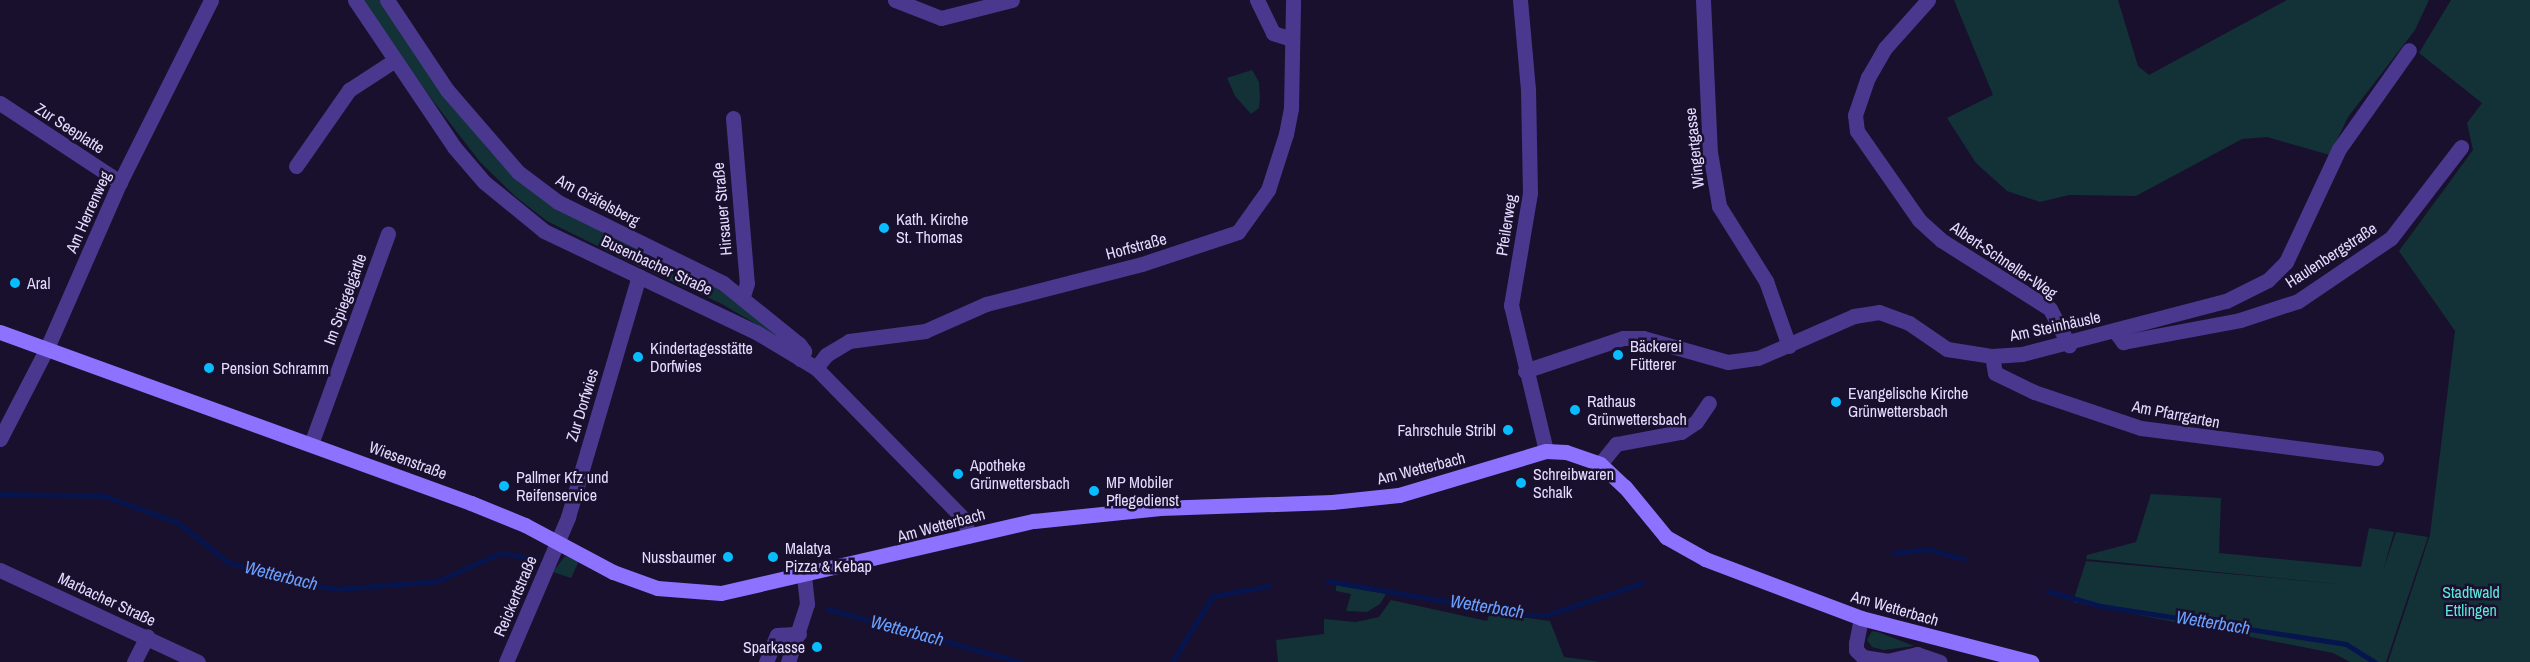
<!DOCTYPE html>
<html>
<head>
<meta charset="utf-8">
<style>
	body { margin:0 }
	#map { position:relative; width:2530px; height:662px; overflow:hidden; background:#19102d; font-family:"Archivo Narrow",sans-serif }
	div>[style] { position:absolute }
	.green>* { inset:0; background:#123237 }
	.stream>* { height:4.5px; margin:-2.25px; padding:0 2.25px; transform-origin:2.25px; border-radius:2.25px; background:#07154e }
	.minor>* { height:15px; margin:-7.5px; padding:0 7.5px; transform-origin:7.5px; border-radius:7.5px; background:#4a388f }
	.tertiary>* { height:15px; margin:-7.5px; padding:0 7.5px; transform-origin:7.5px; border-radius:7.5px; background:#4a388f }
	.secondary>* { height:15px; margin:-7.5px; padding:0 7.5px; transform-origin:7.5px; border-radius:7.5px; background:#8d72ff }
	.dots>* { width:16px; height:16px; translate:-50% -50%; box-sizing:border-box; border:3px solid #19102d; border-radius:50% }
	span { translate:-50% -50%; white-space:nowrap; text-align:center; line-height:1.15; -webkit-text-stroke:5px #19102d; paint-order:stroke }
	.street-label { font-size:16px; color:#e5dbff }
	.poi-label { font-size:16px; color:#e5dbff }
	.left { translate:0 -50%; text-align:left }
	.right { translate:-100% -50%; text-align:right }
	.park-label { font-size:16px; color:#5ee8dd }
	.water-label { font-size:18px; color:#69a0ff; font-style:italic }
</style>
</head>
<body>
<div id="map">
	<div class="green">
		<div style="clip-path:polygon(363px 0,383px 0,445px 93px,488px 149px,516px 176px,649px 252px,642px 268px,547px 221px,516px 197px,480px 162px,427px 93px)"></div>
		<div style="clip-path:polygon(1954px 0,2118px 0,2138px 66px,2149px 75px,2287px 0,2429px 0,2415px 30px,2348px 117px,2330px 155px,2267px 137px,2242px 139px,2136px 196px,2069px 195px,2040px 202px,2007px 191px,1976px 163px,1947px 118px,1993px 95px)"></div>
		<div style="clip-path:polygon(2451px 0,2530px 0,2530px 662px,2388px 662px,2430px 535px,2455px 331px,2399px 251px,2473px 150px,2467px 123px,2482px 103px,2419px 53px)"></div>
		<div style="clip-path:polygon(1252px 70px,1259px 82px,1260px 98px,1259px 108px,1251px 114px,1235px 96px,1227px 78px)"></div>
		<div style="clip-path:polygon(655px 255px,721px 288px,784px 340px,720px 303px,647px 270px)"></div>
		<div style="clip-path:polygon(2151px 494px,2221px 498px,2219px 553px,2361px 567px,2369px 528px,2394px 532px,2383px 571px,2396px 532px,2428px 537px,2386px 662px,2350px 662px,2333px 653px,2073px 602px,2086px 561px,2350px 585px,2086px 559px,2087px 555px,2136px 542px)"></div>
		<div style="clip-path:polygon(565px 556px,579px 561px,571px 578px,553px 572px)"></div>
		<div style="clip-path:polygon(1336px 585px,1386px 594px,1380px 604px,1367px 612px,1346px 611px,1351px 594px,1336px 591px)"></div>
		<div style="clip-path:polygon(1391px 600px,1487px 621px,1490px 613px,1550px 621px,1564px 657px,1602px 662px,1278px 662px,1276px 640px,1324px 634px,1324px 619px,1356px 622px,1379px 617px)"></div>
		<div style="clip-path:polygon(1872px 631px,1878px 632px,1914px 646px,1884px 650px,1872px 647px,1867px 640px)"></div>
	</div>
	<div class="stream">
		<div style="left:0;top:494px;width:105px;rotate:1.1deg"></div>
		<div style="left:105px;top:496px;width:79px;rotate:20deg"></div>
		<div style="left:179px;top:523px;width:63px;rotate:38.5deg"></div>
		<div style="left:228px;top:562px;width:58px;rotate:19.1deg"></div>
		<div style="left:283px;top:581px;width:55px;rotate:8.4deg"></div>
		<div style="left:337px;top:589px;width:101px;rotate:-4.5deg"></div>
		<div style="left:438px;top:581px;width:68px;rotate:-24.3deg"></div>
		<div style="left:500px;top:553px;width:38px;rotate:9deg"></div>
		<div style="left:1894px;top:553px;width:33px;rotate:-7deg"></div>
		<div style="left:1927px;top:549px;width:38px;rotate:15deg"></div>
		<div style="left:1328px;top:581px;width:201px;rotate:9.7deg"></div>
		<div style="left:1526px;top:615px;width:22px"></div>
		<div style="left:1548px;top:615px;width:99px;rotate:-18.8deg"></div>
		<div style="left:2048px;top:591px;width:55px;rotate:15.8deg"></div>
		<div style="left:2101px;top:606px;width:248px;rotate:8.8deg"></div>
		<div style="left:2346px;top:644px;width:34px;rotate:32deg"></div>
		<div style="left:828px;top:609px;width:199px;rotate:15.4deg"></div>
		<div style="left:1172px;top:662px;width:78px;rotate:-58.2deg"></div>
		<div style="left:1213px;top:596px;width:57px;rotate:-10.1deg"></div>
	</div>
	<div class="minor">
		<div style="left:355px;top:0;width:177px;rotate:56deg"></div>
		<div style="left:454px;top:147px;width:46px;rotate:49.4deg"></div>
		<div style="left:484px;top:182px;width:77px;rotate:39.2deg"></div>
		<div style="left:544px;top:231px;width:235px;rotate:25.5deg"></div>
		<div style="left:756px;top:332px;width:70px;rotate:31deg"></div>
		<div style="left:816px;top:368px;width:213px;rotate:45.6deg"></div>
		<div style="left:965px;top:520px;width:16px;rotate:79deg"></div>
		<div style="left:387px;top:0;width:108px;rotate:56.3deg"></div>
		<div style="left:447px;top:90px;width:108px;rotate:49.1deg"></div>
		<div style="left:518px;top:172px;width:50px;rotate:36.9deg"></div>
		<div style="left:558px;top:202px;width:184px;rotate:26.1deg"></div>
		<div style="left:723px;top:283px;width:97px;rotate:38.8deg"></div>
		<div style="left:799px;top:344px;width:9px;rotate:54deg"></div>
		<div style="left:804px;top:351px;width:9px;rotate:117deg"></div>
		<div style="left:895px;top:0;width:49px;rotate:21.4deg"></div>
		<div style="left:941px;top:18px;width:73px;rotate:-14.2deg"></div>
		<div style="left:1257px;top:0;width:37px;rotate:64deg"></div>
		<div style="left:1273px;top:33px;width:19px;rotate:18deg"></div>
		<div style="left:1520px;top:0;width:89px;rotate:84.9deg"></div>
		<div style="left:1528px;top:89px;width:104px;rotate:88.9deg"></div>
		<div style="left:1530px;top:193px;width:114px;rotate:99.6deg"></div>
		<div style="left:1511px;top:305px;width:150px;rotate:76.5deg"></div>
		<div style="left:1703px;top:0;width:152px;rotate:87.4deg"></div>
		<div style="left:1710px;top:152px;width:55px;rotate:80.5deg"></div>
		<div style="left:1719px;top:206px;width:89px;rotate:57.9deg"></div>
		<div style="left:1766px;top:281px;width:69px;rotate:70.5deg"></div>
		<div style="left:1928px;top:0;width:64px;rotate:131.9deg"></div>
		<div style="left:1885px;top:48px;width:34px;rotate:120deg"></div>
		<div style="left:1868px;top:77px;width:40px;rotate:108.9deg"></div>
		<div style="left:1855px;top:115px;width:16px;rotate:83deg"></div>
		<div style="left:1857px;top:131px;width:108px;rotate:55.1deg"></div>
		<div style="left:1919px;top:220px;width:30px;rotate:42deg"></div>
		<div style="left:1941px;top:240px;width:129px;rotate:32.3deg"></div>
		<div style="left:2050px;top:309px;width:41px;rotate:62.2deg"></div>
		<div style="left:0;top:103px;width:144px;rotate:33.4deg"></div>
		<div style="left:733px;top:118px;width:166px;rotate:85.2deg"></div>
		<div style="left:747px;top:283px;width:14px;rotate:107deg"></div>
		<div style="left:296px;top:166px;width:93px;rotate:-55.1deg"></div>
		<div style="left:349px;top:90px;width:55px;rotate:-33.1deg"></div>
		<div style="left:2115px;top:331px;width:14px;rotate:54deg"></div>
		<div style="left:2123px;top:342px;width:119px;rotate:-10.6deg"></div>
		<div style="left:2240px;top:320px;width:61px;rotate:-18.1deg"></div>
		<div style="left:2298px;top:301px;width:112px;rotate:-34.1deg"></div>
		<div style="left:2391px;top:238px;width:115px;rotate:-52.4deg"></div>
		<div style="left:1992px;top:356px;width:17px;rotate:80deg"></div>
		<div style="left:1995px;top:373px;width:43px;rotate:26deg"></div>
		<div style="left:2034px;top:392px;width:113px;rotate:18.6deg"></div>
		<div style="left:2141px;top:428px;width:237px;rotate:7.3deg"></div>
		<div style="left:816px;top:368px;width:16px;rotate:-52deg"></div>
		<div style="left:826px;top:355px;width:27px;rotate:-31deg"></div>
		<div style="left:849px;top:341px;width:77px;rotate:-7.5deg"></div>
		<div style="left:925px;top:331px;width:67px;rotate:-23.9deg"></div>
		<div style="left:986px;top:304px;width:161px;rotate:-14.4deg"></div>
		<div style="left:1142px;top:264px;width:101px;rotate:-18.4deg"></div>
		<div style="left:1238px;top:232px;width:52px;rotate:-54.5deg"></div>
		<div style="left:1268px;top:190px;width:59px;rotate:-72.2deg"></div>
		<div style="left:1286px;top:134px;width:26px;rotate:-79deg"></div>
		<div style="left:1291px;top:108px;width:108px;rotate:-88.9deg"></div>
		<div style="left:1525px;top:371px;width:103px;rotate:-18.6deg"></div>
		<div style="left:1623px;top:338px;width:20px"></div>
		<div style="left:1643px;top:338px;width:88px;rotate:15.8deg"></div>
		<div style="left:1728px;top:362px;width:30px;rotate:-8deg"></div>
		<div style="left:1758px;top:358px;width:105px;rotate:-23.6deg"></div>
		<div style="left:1854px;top:316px;width:25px;rotate:-9deg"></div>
		<div style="left:1879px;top:312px;width:32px;rotate:20deg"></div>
		<div style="left:1909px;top:323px;width:46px;rotate:34.4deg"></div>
		<div style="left:1947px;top:349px;width:46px;rotate:8.8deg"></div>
		<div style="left:1992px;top:356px;width:30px;rotate:-4deg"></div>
		<div style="left:2022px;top:354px;width:211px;rotate:-14.6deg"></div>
		<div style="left:2226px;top:301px;width:47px;rotate:-26.6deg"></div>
		<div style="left:2268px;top:280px;width:25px;rotate:-45deg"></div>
		<div style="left:2286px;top:262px;width:125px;rotate:-64.9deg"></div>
		<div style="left:2339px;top:149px;width:121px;rotate:-54.7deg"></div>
		<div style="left:0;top:439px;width:102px;rotate:-62.7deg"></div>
		<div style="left:47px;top:348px;width:181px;rotate:-66.3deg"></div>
		<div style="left:120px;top:182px;width:203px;rotate:-63.4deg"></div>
		<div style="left:311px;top:444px;width:224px;rotate:-69.9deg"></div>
		<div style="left:1600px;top:464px;width:26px;rotate:-51deg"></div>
		<div style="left:1616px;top:444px;width:66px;rotate:-10.5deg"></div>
		<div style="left:1681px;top:432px;width:18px;rotate:-34deg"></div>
		<div style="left:1696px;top:422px;width:23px;rotate:-56deg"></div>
		<div style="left:0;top:570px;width:218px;rotate:24.9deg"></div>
		<div style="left:134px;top:662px;width:29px;rotate:-63deg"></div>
		<div style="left:506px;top:662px;width:158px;rotate:-66.8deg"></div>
		<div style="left:568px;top:517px;width:251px;rotate:-73.6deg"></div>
		<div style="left:766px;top:662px;width:29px;rotate:-68deg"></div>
		<div style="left:777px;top:635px;width:22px;rotate:-3deg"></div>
		<div style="left:788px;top:662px;width:61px;rotate:-71.9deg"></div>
		<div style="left:807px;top:604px;width:29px;rotate:-96deg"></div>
	</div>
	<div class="tertiary">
		<div style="left:1861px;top:618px;width:25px;rotate:101deg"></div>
		<div style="left:1856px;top:643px;width:7px;rotate:90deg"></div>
		<div style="left:1856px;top:650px;width:10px;rotate:45deg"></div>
		<div style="left:1863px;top:657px;width:24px;rotate:9deg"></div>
		<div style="left:1887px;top:661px;width:31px;rotate:-13deg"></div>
		<div style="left:1917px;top:654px;width:24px;rotate:19deg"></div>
	</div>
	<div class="secondary">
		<div style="left:0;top:332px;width:501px;rotate:19.95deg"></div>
		<div style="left:471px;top:503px;width:58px;rotate:22.2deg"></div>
		<div style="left:525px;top:525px;width:100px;rotate:28.1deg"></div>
		<div style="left:613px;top:572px;width:47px;rotate:20deg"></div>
		<div style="left:657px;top:588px;width:64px;rotate:4.5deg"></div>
		<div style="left:721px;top:593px;width:321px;rotate:-13deg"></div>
		<div style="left:1034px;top:521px;width:127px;rotate:-5.9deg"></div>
		<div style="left:1160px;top:508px;width:172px;rotate:-2deg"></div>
		<div style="left:1332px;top:502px;width:67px;rotate:-6deg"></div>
		<div style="left:1399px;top:495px;width:153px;rotate:-16.7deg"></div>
		<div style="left:1546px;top:451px;width:20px;rotate:3deg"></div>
		<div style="left:1566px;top:452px;width:36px;rotate:19deg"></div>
		<div style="left:1600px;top:464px;width:34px;rotate:43deg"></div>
		<div style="left:1625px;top:487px;width:65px;rotate:50.6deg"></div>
		<div style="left:1666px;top:537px;width:45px;rotate:29.4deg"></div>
		<div style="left:1705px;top:559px;width:167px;rotate:20.7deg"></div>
		<div style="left:1861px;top:618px;width:176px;rotate:14.5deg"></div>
	</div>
	<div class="dots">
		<div style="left:884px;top:228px;background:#07bcff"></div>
		<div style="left:15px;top:283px;background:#07bcff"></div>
		<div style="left:1618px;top:355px;background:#07bcff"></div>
		<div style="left:638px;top:357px;background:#07bcff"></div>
		<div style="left:209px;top:368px;background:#07bcff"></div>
		<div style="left:1836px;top:402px;background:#07bcff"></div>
		<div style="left:1575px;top:410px;background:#07bcff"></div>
		<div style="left:1508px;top:430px;background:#07bcff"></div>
		<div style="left:958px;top:474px;background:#07bcff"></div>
		<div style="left:1521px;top:483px;background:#07bcff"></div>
		<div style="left:504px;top:486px;background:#07bcff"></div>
		<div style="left:1094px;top:491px;background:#07bcff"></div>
		<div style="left:728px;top:557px;background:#07bcff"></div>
		<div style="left:773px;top:557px;background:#07bcff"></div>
		<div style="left:817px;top:647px;background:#07bcff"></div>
	</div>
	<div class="street-label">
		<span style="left:70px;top:128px;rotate:33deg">Zur Seeplatte</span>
		<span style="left:1694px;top:148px;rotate:-96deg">Wingertgasse</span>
		<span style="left:598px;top:200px;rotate:28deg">Am Gräfelsberg</span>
		<span style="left:722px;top:209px;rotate:-95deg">Hirsauer Straße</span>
		<span style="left:88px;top:212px;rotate:-66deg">Am Herrenweg</span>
		<span style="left:1506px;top:225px;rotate:-81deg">Pfeilerweg</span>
		<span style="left:1136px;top:246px;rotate:-15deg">Horfstraße</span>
		<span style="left:2331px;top:255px;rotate:-33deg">Haulenbergstraße</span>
		<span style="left:2004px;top:260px;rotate:34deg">Albert-Schneller-Weg</span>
		<span style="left:657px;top:265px;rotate:25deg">Busenbacher Straße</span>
		<span style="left:345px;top:299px;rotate:-70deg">Im Spiegelgärtle</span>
		<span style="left:2055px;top:326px;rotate:-12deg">Am Steinhäusle</span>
		<span style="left:582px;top:405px;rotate:-73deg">Zur Dorfwies</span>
		<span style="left:2176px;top:414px;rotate:11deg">Am Pfarrgarten</span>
		<span style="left:408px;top:460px;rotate:20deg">Wiesenstraße</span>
		<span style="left:1421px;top:468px;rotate:-14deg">Am Wetterbach</span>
		<span style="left:941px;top:525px;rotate:-15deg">Am Wetterbach</span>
		<span style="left:515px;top:596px;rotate:-67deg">Reickertstraße</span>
		<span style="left:107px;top:599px;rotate:25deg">Marbacher Straße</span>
		<span style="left:1895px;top:608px;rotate:16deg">Am Wetterbach</span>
	</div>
	<div class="poi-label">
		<span class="left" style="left:896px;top:228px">Kath. Kirche<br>St. Thomas</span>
		<span class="left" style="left:27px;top:283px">Aral</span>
		<span class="left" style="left:1630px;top:355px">Bäckerei<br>Fütterer</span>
		<span class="left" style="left:650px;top:357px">Kindertagesstätte<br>Dorfwies</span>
		<span class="left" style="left:221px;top:368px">Pension Schramm</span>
		<span class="left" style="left:1848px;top:402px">Evangelische Kirche<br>Grünwettersbach</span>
		<span class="left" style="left:1587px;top:410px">Rathaus<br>Grünwettersbach</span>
		<span class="right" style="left:1496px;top:430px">Fahrschule Stribl</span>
		<span class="left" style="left:970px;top:474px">Apotheke<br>Grünwettersbach</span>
		<span class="left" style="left:1533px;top:483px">Schreibwaren<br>Schalk</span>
		<span class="left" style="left:516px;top:486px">Pallmer Kfz und<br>Reifenservice</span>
		<span class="left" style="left:1106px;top:491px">MP Mobiler<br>Pflegedienst</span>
		<span class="left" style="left:785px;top:557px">Malatya<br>Pizza &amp; Kebap</span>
		<span class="right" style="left:716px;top:557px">Nussbaumer</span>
		<span class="right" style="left:805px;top:647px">Sparkasse</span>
	</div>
	<div class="park-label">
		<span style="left:2471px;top:601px">Stadtwald<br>Ettlingen</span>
	</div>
	<div class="water-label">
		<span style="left:281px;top:576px;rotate:14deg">Wetterbach</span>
		<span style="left:1487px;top:607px;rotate:9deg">Wetterbach</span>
		<span style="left:2213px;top:623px;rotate:9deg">Wetterbach</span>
		<span style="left:907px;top:631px;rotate:15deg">Wetterbach</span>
	</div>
</div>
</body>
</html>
